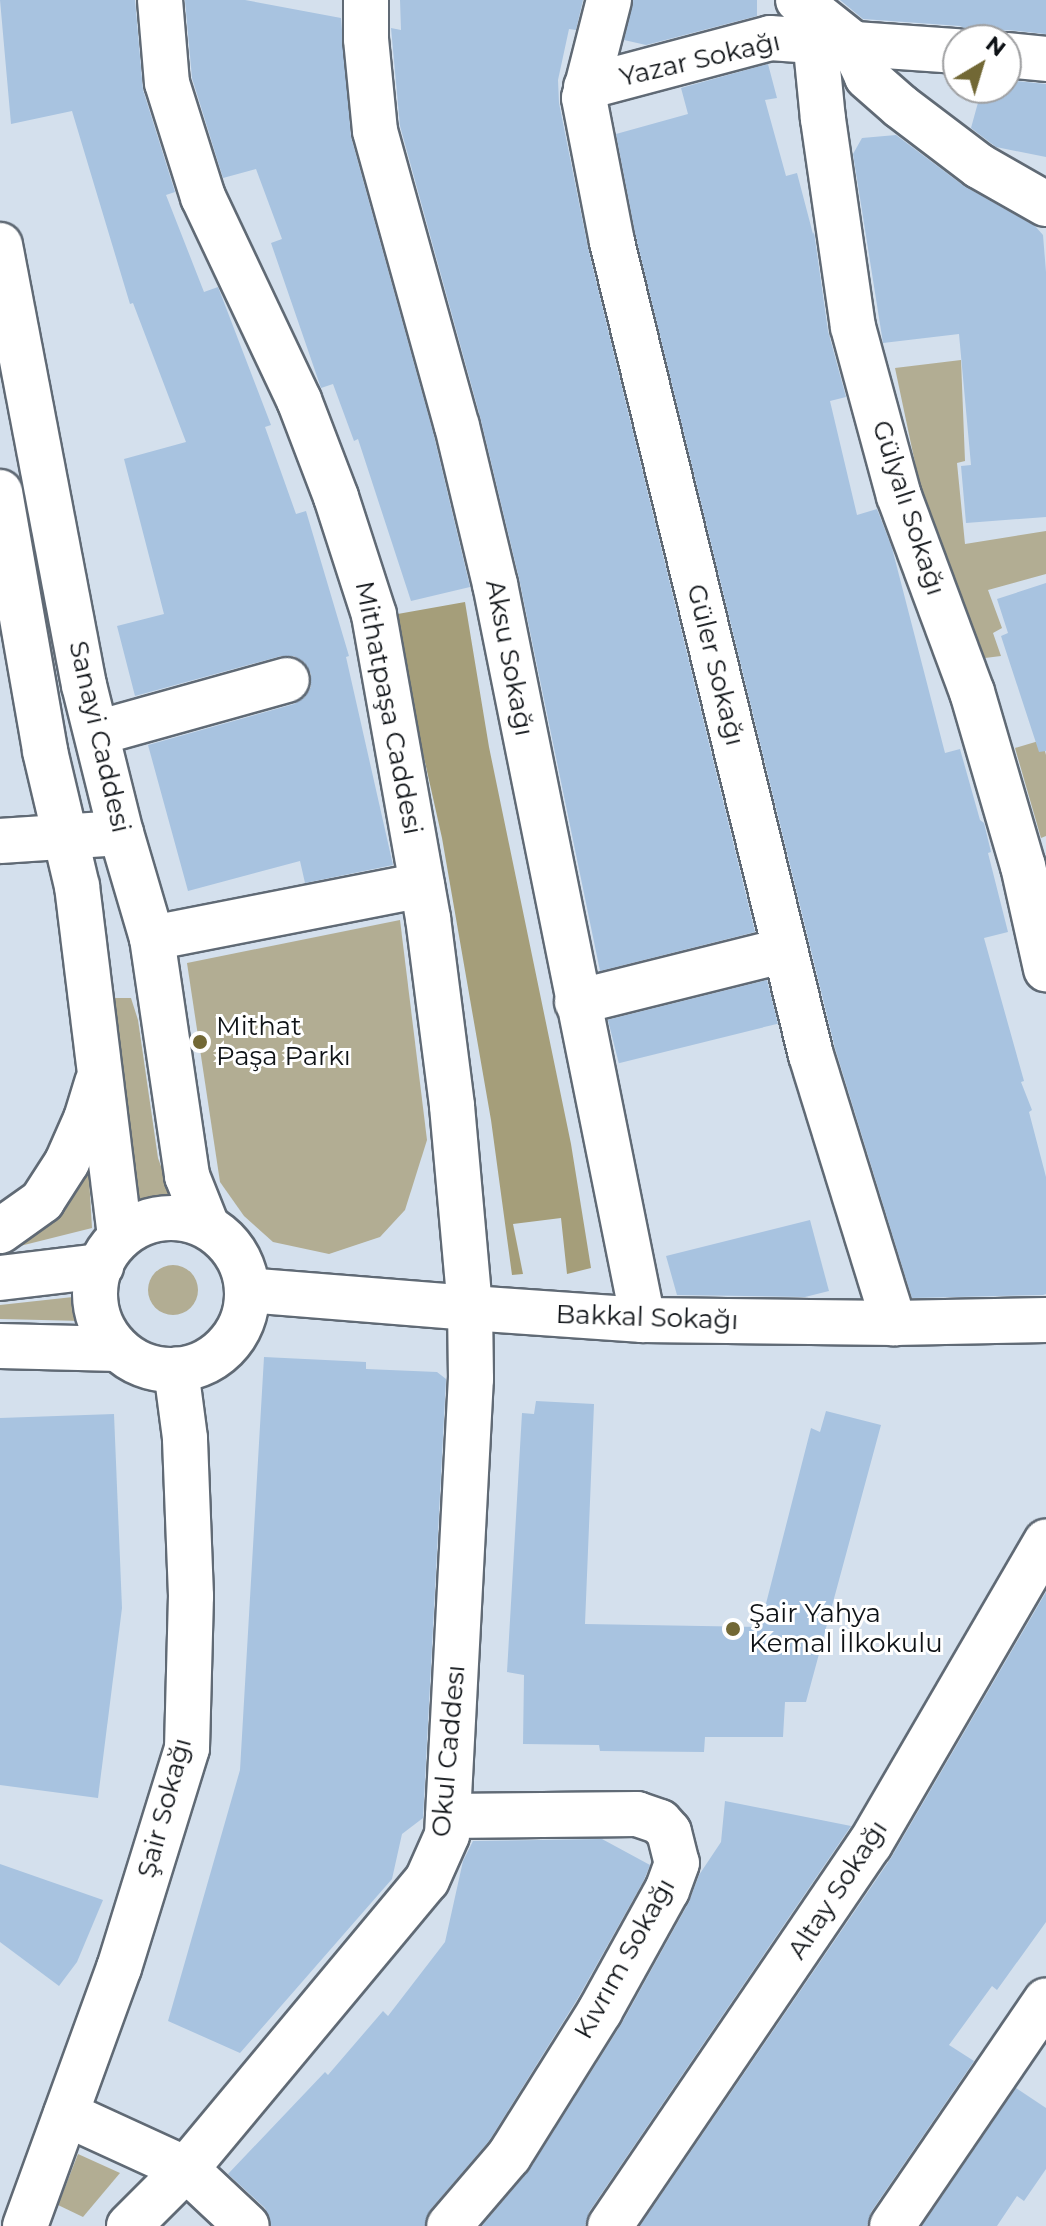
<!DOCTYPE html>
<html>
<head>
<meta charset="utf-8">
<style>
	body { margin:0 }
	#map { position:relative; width:1046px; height:2226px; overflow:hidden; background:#d4e0ed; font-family:Montserrat,sans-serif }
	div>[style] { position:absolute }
	.green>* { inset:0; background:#b2ad93 }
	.round { border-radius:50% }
	.forest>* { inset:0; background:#a59e7a }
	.building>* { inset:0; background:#a8c3e0; transform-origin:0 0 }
	.roads { filter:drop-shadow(2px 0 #606a75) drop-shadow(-2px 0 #606a75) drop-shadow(0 2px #606a75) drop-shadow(0 -2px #606a75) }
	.minor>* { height:44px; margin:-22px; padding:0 22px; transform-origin:22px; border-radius:22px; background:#fff }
	.tertiary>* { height:44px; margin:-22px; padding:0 22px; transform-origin:22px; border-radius:22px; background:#fff }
	.secondary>* { height:44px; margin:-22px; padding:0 22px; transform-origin:22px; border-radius:22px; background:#fff }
	.secondary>.ring { margin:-22px; padding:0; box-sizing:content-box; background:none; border:44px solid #fff; border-radius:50% }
	.dots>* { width:22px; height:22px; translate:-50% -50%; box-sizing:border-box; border:4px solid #fff; border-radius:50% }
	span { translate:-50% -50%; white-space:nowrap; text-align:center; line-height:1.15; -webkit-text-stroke:6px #fff; paint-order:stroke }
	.street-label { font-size:26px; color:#0e1216 }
	.poi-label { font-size:26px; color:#0e1216 }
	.left { translate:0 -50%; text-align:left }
	.north { position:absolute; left:942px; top:24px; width:80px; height:80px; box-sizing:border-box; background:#fff; border:2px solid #9fa0a2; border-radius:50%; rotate:38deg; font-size:22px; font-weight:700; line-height:32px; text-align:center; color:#0e1216 }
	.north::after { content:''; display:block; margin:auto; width:28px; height:36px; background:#726835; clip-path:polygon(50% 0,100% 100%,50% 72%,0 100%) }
</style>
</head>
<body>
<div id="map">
	<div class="green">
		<div style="clip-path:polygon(961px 360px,965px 461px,957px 463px,965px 544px,1046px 531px,1046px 574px,988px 590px,1002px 628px,993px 633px,1001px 656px,985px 658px,922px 496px,895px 368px)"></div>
		<div style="clip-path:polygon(1042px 740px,1046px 755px,1046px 836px,1041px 838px,1015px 748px)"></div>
		<div style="clip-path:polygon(400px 920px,427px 1140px,405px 1210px,380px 1237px,329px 1254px,273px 1242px,244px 1216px,220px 1182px,187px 963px)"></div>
		<div style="clip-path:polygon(114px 998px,131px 998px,138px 1020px,158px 1158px,175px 1205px,137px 1214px)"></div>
		<div style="clip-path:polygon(88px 1161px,92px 1228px,0 1251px,35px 1230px,70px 1198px)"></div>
		<div class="round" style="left:148px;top:1265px;width:50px;height:50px"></div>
		<div style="clip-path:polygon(82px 1296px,83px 1321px,0 1319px,0 1305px)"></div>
		<div style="clip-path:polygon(78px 2154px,120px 2173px,83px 2217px,58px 2205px)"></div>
	</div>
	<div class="forest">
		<div style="clip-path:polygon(465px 602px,489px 747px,571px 1144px,591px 1268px,567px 1274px,561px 1218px,513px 1224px,523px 1274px,512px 1275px,491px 1120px,442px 838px,392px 615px)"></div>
	</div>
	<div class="building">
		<div style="clip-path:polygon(0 0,135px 0,143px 90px,175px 192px,166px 195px,204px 292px,218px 287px,220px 292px,271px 425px,265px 427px,296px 514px,306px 511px,349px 656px,346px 657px,393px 865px,305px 883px,300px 861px,188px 891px,148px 745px,294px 704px,304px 698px,311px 687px,311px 674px,304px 662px,294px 656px,281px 656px,135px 696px,117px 626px,164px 614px,124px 459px,186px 442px,133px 303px,130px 304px,72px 111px,11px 124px)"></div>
		<div style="clip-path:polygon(185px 0,245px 0,341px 18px,351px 137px,433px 432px,470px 587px,411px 601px,358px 439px,354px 441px,333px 384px,321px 388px,271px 243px,282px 239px,256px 169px,223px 178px,192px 78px)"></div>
		<div style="clip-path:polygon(400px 0,583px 0,576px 30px,569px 29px,558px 80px,559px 103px,588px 248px,755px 932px,600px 971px,519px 578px,481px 420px,400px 126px,391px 28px,401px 30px)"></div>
		<div style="clip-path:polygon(633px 0,757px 0,757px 16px,646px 45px,624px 40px)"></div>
		<div style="clip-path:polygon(840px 0,1046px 0,1046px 34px,1008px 30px,996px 32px,987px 39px,960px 26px,863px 19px)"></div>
		<div style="clip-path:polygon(768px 64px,777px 98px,765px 100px,786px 176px,797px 173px,813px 234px,814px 232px,828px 331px,846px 397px,830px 401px,857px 515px,877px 509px,892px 548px,945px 753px,960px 749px,980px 820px,984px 823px,991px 852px,988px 853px,1008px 932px,984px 938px,1024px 1081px,1021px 1082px,1032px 1110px,1029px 1112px,1046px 1177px,1046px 1294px,1043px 1295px,912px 1298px,835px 1048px,636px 237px,616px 134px,688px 114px,681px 88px)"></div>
		<div style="clip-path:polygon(1006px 80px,1046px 84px,1046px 157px,996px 147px,971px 128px,982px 88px,1006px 88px)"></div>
		<div style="clip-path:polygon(896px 135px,964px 186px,1035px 226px,1043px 235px,1046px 272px,1046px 517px,966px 523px,961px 466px,971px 465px,959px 334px,883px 343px,853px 154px,862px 138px)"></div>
		<div style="clip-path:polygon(1046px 583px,1046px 751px,1039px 752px,1001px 636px,1008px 633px,997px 599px)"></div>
		<div style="left:767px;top:980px;width:45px;height:164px;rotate:76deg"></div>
		<div style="clip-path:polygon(810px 1220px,829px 1291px,805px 1297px,677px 1295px,666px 1256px)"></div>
		<div style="clip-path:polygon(264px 1357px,366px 1362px,366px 1369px,437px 1372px,446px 1379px,423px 1818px,402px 1834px,392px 1879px,240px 2053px,168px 2021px,240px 1770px)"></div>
		<div style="clip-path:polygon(536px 1401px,594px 1404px,585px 1624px,760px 1627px,811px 1428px,820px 1432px,826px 1411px,881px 1425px,806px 1702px,785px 1702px,783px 1737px,705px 1737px,704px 1752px,600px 1751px,599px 1745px,523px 1744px,524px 1675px,507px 1672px,522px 1413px,534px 1414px)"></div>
		<div style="clip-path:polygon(114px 1414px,122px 1608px,98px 1798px,0 1785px,0 1418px)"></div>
		<div style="clip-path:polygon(1046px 1592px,1046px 1922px,997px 1990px,992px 1986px,949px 2045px,974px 2061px,871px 2212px,867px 2226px,640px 2226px,891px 1858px)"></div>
		<div style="clip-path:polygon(725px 1801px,851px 1826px,589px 2212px,585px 2226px,482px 2226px,530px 2169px,622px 2023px,689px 1902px,699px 1875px,721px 1842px)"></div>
		<div style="clip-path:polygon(602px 1839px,650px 1865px,644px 1880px,578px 1998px,489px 2141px,430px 2210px,425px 2226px,271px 2226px,265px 2208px,228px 2174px,325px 2072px,328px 2075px,383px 2011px,388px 2016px,445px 1942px,463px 1861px,473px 1841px)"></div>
		<div style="clip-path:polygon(0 1864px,103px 1900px,77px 1962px,59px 1986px,0 1942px)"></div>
		<div style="clip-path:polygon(1016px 2088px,1046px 2108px,1046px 2169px,1024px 2201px,1017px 2196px,997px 2226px,922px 2226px)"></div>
	</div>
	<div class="roads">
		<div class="minor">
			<div style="left:366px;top:0;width:39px;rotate:90deg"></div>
			<div style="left:366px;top:39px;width:92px;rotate:84.4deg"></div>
			<div style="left:375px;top:131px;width:306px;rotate:74.5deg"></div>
			<div style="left:457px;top:426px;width:163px;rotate:76.5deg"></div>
			<div style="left:495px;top:584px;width:751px;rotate:78.63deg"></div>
			<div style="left:609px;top:0;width:101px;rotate:104.3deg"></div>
			<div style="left:584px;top:98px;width:147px;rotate:79deg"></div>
			<div style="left:612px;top:242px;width:837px;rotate:76.25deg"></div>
			<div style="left:811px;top:1055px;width:281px;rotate:72.8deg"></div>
			<div style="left:798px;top:0;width:68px;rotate:38.4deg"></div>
			<div style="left:851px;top:42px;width:38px;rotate:65deg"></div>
			<div style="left:867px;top:77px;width:44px;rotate:41.3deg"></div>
			<div style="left:900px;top:106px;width:99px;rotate:37.2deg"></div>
			<div style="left:979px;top:166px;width:77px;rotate:29.6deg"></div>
			<div style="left:815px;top:38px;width:81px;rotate:84.4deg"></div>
			<div style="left:823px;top:119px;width:210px;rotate:81.8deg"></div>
			<div style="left:853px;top:327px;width:175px;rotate:74.8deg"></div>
			<div style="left:899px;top:496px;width:209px;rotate:69.6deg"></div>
			<div style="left:972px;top:692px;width:181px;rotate:73.7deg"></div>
			<div style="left:1023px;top:866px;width:106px;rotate:77.4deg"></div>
			<div style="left:1006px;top:55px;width:40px;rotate:5.7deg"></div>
			<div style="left:586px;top:87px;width:190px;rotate:-14.9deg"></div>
			<div style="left:770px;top:38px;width:188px;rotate:4deg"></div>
			<div style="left:97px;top:733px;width:197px;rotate:-15.6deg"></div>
			<div style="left:0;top:841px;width:121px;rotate:-3.8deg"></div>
			<div style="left:152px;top:938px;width:275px;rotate:-11.1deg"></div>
			<div style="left:577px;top:1002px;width:214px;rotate:-14deg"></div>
			<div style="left:470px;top:1308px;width:173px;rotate:4deg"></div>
			<div style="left:643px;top:1320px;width:251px;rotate:0.7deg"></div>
			<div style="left:894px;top:1323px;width:152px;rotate:-1.1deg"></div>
			<div style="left:448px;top:1816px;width:189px;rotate:-0.6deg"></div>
			<div style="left:637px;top:1814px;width:24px;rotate:19deg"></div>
			<div style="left:660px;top:1822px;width:13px;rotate:48deg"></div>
			<div style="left:669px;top:1832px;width:32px;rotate:76deg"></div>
			<div style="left:677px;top:1863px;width:29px;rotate:110deg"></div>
			<div style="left:667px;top:1890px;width:138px;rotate:119deg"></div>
			<div style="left:600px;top:2011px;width:171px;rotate:122.1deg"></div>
			<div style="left:509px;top:2156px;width:92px;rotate:130.6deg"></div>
			<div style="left:186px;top:2169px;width:83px;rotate:43.1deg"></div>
			<div style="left:610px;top:2226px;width:462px;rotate:-55.8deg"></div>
			<div style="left:870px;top:1844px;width:350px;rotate:-59.8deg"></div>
			<div style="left:892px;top:2226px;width:273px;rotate:-55.7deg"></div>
		</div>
		<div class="tertiary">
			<div style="left:160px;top:0;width:83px;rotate:85.2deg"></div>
			<div style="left:167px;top:83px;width:120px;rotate:72.5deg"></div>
			<div style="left:203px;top:197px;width:225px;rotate:64.7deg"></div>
			<div style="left:299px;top:400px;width:104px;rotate:69.1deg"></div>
			<div style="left:336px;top:497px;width:124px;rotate:72.1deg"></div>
			<div style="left:374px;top:615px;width:308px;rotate:79.9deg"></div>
			<div style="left:428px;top:918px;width:190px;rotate:82.7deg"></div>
			<div style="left:452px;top:1106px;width:203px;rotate:84.9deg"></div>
		</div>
		<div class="secondary">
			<div style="left:0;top:245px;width:448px;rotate:79.2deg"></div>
			<div style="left:84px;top:685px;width:153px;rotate:76deg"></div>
			<div style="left:121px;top:833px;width:109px;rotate:73.6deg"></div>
			<div style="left:152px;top:938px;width:241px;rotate:81.6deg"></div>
			<div style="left:187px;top:1176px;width:54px;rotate:68.2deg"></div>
			<div style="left:0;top:492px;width:263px;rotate:80.1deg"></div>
			<div style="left:45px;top:751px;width:139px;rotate:76.7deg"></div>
			<div style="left:77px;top:886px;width:353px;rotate:83deg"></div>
			<div class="ring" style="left:95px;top:1218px;width:108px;height:108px"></div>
			<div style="left:0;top:1231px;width:52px;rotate:-35.5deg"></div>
			<div style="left:42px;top:1201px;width:46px;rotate:-57.3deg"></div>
			<div style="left:67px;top:1162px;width:47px;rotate:-66.2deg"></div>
			<div style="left:86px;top:1119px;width:39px;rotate:-73deg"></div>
			<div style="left:0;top:1278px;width:102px;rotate:-6.8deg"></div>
			<div style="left:0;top:1346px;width:118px;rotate:1.5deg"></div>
			<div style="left:66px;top:2114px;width:132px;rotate:24.6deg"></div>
			<div style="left:25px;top:2226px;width:275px;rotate:-70deg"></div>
			<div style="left:119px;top:1968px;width:230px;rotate:-72.8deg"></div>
			<div style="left:187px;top:1748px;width:152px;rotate:-88.5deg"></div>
			<div style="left:191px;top:1596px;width:158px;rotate:-92.2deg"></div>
			<div style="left:185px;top:1438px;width:69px;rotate:-97.5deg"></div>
			<div style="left:129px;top:2226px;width:81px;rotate:-45deg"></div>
			<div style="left:186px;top:2169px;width:376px;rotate:-50.2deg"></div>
			<div style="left:427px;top:1880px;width:49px;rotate:-66deg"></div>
			<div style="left:447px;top:1835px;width:457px;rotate:-87deg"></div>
			<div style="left:471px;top:1379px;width:71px;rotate:-90.8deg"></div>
			<div style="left:470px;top:1308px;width:223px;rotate:-175.4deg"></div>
		</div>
	</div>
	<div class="dots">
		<div style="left:200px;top:1042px;background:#726835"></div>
		<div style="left:733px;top:1629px;background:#726835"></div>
	</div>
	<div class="street-label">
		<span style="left:700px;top:60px;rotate:-13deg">Yazar Sokağı</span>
		<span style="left:908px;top:508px;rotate:72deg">Gülyalı Sokağı</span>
		<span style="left:509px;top:658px;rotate:79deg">Aksu Sokağı</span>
		<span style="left:715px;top:665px;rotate:76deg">Güler Sokağı</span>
		<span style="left:388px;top:708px;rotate:79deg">Mithatpaşa Caddesi</span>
		<span style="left:99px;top:737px;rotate:77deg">Sanayi Caddesi</span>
		<span style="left:647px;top:1318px;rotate:2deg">Bakkal Sokağı</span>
		<span style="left:449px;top:1751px;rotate:-85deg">Okul Caddesı</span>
		<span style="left:165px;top:1808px;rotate:-75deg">Şair Sokağı</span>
		<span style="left:838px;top:1890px;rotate:-57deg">Altay Sokağı</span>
		<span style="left:625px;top:1959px;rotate:-61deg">Kıvrım Sokağı</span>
	</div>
	<div class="poi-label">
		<span class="left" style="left:216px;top:1042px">Mithat<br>Paşa Parkı</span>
		<span class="left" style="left:749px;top:1629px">Şair Yahya<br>Kemal İlkokulu</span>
	</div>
	<div class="north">N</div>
</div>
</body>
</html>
